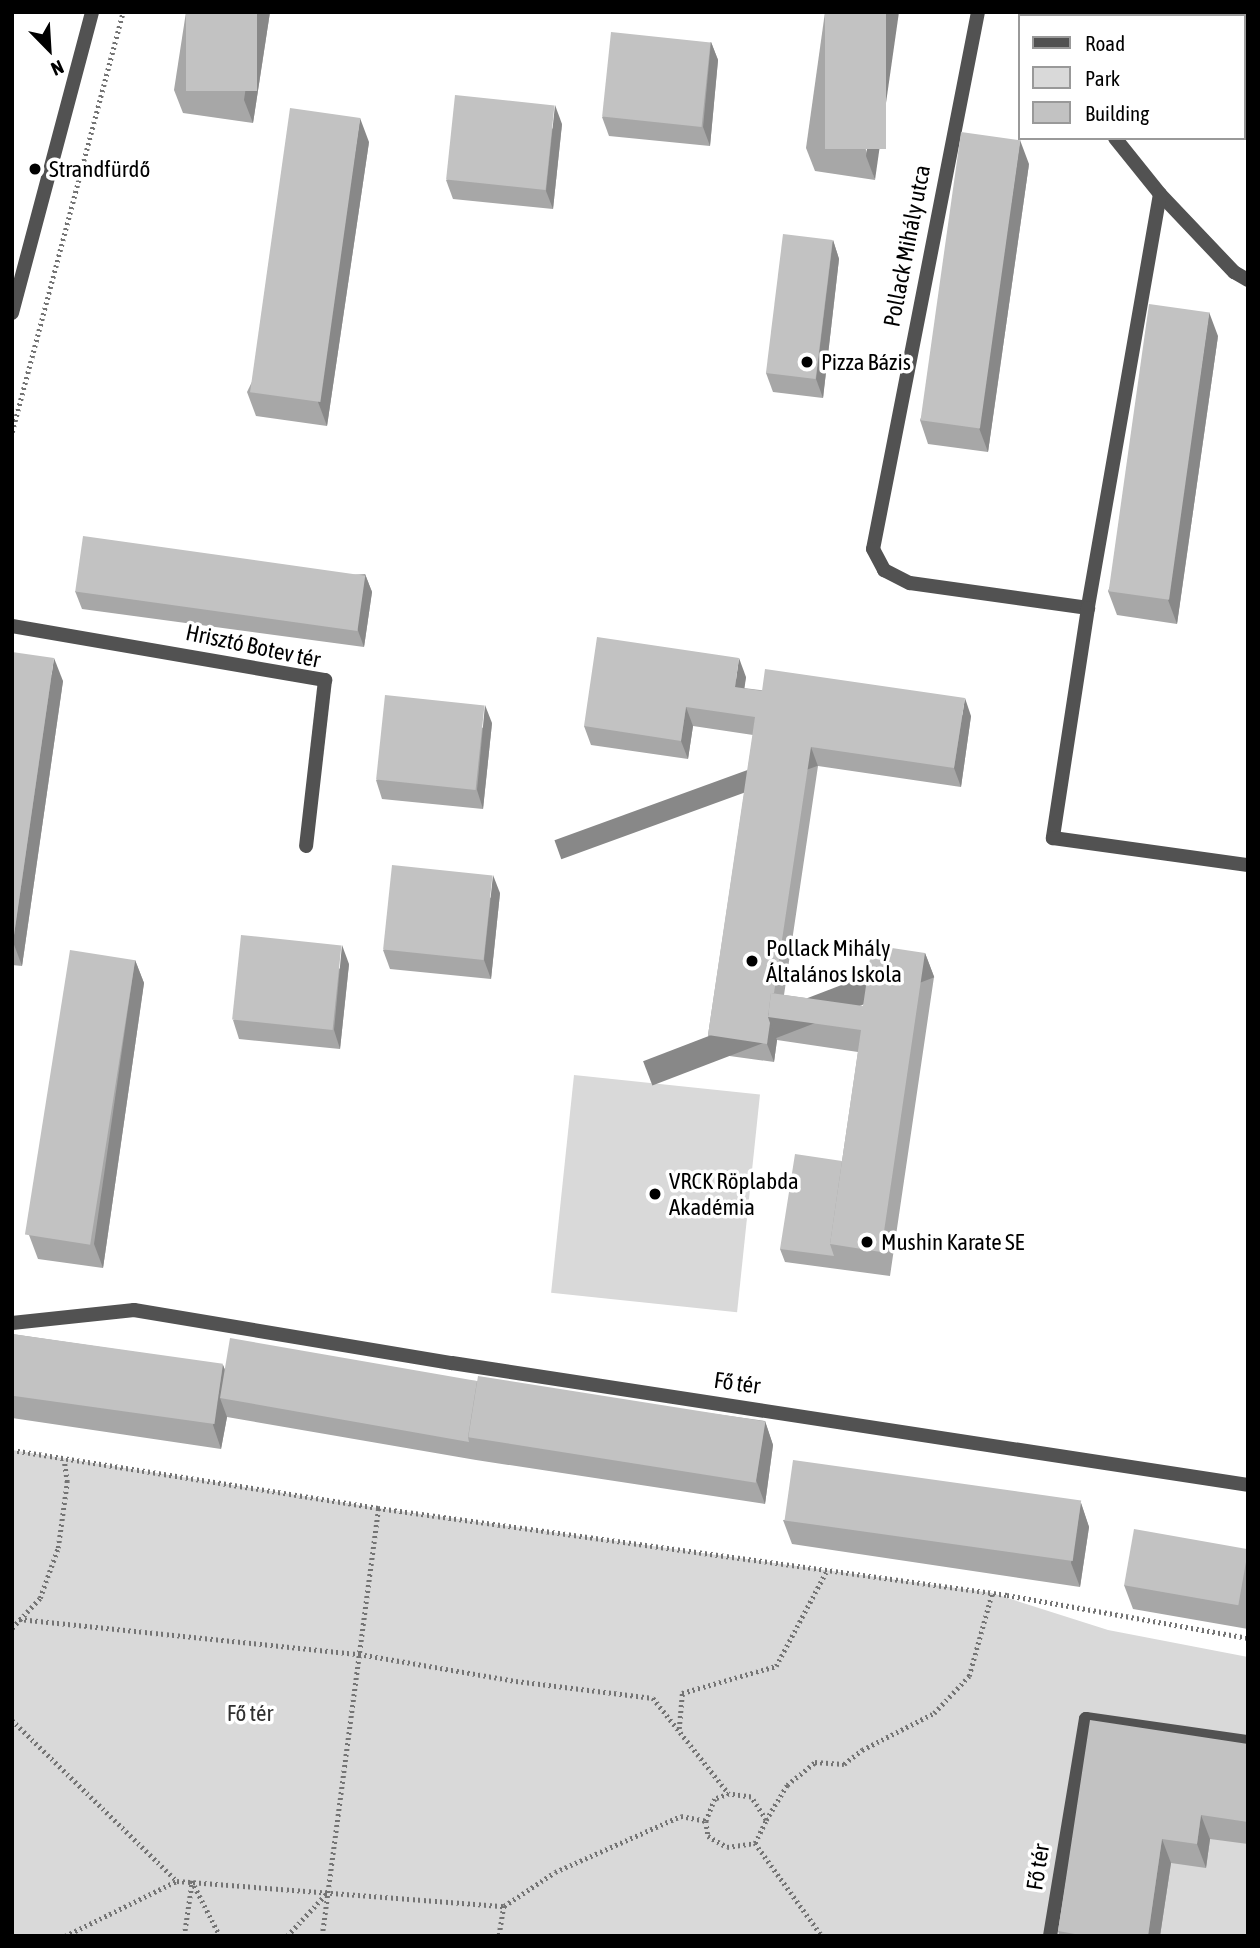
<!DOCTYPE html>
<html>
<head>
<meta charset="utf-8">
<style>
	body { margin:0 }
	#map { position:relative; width:1260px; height:1948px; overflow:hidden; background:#fff; font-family:"Asap Condensed",sans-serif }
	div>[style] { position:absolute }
	.green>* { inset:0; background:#d9d9d9; transform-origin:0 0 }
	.path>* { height:4.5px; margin-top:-2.25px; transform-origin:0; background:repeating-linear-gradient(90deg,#747474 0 2px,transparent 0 5.5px) }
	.service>* { height:14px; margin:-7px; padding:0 7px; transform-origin:7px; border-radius:7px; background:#525252 }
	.minor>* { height:14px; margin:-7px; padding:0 7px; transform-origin:7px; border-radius:7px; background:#525252 }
	.wall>* { inset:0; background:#a7a7a7; transform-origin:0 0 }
	.shaded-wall>* { inset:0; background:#888; transform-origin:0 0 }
	.building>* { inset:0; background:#c2c2c2; transform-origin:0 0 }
	.dots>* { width:19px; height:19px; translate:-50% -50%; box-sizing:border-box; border:4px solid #fff; border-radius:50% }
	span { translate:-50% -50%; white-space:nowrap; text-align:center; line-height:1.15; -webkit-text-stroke:7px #fff; paint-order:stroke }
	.poi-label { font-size:23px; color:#000 }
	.left { translate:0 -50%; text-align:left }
	.street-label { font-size:23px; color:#000 }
	.park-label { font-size:23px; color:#303030 }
	.frame { position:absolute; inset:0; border:14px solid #000; pointer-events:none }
	.legend { position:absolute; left:1018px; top:14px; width:228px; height:126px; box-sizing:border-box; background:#fff; border:2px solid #999; margin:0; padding:9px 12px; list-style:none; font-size:21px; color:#000 }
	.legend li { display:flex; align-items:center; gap:14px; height:35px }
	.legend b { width:35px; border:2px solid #999 }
	.north { position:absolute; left:14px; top:14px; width:70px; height:70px; -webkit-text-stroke:5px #fff; paint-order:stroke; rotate:156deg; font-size:19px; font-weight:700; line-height:28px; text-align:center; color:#000 }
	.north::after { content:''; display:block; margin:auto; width:24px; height:32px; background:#000; clip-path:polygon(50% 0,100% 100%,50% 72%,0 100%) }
</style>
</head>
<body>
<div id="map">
	<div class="green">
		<div style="left:574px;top:1075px;width:187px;height:219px;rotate:6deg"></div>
		<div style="clip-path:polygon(12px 1450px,378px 1508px,992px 1593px,1108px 1630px,1248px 1657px,1248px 1936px,12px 1936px)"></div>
	</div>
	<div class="path">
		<div style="left:12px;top:432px;width:434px;rotate:-75.2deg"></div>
		<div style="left:12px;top:1450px;width:371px;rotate:9deg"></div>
		<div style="left:378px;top:1508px;width:635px;rotate:7.87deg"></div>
		<div style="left:1007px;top:1595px;width:245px;rotate:10.1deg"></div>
		<div style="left:19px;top:1619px;width:342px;rotate:5.9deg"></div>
		<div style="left:359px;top:1654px;width:159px;rotate:9.8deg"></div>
		<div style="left:516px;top:1681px;width:138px;rotate:7.1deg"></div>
		<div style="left:653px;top:1698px;width:122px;rotate:51.6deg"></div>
		<div style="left:729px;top:1794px;width:15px;rotate:160deg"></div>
		<div style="left:715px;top:1799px;width:24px;rotate:112deg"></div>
		<div style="left:706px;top:1821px;width:15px;rotate:82deg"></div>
		<div style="left:708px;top:1836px;width:22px;rotate:30deg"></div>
		<div style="left:727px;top:1847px;width:28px;rotate:-8deg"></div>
		<div style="left:755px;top:1843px;width:25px;rotate:-64deg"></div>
		<div style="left:766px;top:1820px;width:27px;rotate:-123deg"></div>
		<div style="left:751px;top:1797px;width:22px;rotate:-172deg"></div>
		<div style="left:12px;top:1628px;width:41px;rotate:-47deg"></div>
		<div style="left:40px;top:1598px;width:53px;rotate:-70.2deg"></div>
		<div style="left:58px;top:1548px;width:67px;rotate:-82.2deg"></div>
		<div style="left:67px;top:1482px;width:22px;rotate:-98deg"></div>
		<div style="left:12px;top:1720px;width:231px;rotate:44.3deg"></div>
		<div style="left:177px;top:1881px;width:328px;rotate:4.4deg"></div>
		<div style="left:504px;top:1906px;width:30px;rotate:99deg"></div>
		<div style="left:679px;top:1729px;width:36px;rotate:-85deg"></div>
		<div style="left:682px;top:1693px;width:98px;rotate:-16deg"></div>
		<div style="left:776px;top:1666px;width:106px;rotate:-62deg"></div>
		<div style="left:766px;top:1820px;width:41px;rotate:-59deg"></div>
		<div style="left:787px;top:1785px;width:36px;rotate:-39deg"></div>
		<div style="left:815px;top:1762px;width:29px;rotate:4deg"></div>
		<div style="left:844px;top:1764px;width:23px;rotate:-38deg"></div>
		<div style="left:862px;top:1750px;width:81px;rotate:-27.2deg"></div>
		<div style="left:934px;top:1713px;width:51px;rotate:-46.6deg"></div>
		<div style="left:969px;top:1676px;width:86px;rotate:-74.5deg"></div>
		<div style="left:755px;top:1843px;width:115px;rotate:54.2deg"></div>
		<div style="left:504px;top:1906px;width:61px;rotate:-33.7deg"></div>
		<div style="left:555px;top:1872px;width:138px;rotate:-24deg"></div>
		<div style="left:681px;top:1816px;width:25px;rotate:11deg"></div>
		<div style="left:65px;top:1936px;width:125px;rotate:-26.2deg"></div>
		<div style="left:184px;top:1936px;width:56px;rotate:-81.7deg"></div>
		<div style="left:192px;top:1881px;width:62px;rotate:63deg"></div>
		<div style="left:287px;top:1936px;width:60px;rotate:-47deg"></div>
		<div style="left:322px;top:1936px;width:432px;rotate:-82.5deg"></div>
	</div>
	<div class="service">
		<div style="left:12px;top:626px;width:318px;rotate:9.8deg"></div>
		<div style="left:325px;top:680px;width:167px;rotate:96.5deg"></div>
	</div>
	<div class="minor">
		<div style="left:978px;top:12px;width:547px;rotate:101.06deg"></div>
		<div style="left:873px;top:549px;width:24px;rotate:62deg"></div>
		<div style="left:884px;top:570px;width:29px;rotate:27deg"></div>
		<div style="left:910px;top:583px;width:180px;rotate:8deg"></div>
		<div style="left:1041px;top:12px;width:4px;rotate:76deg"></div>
		<div style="left:1115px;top:138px;width:72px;rotate:51.2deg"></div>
		<div style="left:1160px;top:194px;width:108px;rotate:46.5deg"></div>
		<div style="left:1234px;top:272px;width:16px;rotate:30deg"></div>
		<div style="left:1160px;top:194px;width:420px;rotate:99.9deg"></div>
		<div style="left:1088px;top:608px;width:233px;rotate:98.7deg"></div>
		<div style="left:1053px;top:838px;width:197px;rotate:7.9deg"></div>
		<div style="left:12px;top:313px;width:311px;rotate:-75.1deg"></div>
		<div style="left:12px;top:1323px;width:123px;rotate:-6.1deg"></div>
		<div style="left:134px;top:1310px;width:322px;rotate:9.5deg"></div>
		<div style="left:452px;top:1363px;width:805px;rotate:8.71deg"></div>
		<div style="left:1050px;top:1936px;width:220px;rotate:-80.6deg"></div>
		<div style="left:1086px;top:1719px;width:164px;rotate:8.1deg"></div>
	</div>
	<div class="wall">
		<div style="clip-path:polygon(186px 12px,270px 12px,253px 123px,183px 113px,174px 90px)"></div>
		<div style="clip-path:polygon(825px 12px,875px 180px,815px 171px,806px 148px)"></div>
		<div style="left:1248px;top:12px;width:91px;height:6px;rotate:90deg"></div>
		<div style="clip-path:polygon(711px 42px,718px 60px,710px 146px,609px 136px,602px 117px)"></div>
		<div style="clip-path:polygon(562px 124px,553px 209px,453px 199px,446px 180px)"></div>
		<div style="clip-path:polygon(369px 142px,327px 426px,256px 416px,247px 392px)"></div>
		<div style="clip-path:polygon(1029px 164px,988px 452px,928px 444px,920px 420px)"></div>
		<div style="clip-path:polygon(833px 240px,839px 259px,823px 398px,773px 392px,766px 373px)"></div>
		<div style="clip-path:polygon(1218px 336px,1177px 624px,1117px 615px,1108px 591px)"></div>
		<div style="clip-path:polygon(365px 574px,372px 592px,364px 647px,82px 609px,75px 591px)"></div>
		<div style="clip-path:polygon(12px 652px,63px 681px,22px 966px,12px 965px)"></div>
		<div style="clip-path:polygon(746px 677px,744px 688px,971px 716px,961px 787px,818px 766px,784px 995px,863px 1006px,925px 953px,934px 977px,890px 1276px,785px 1262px,780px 1249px,842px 1161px,858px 1052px,777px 1040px,774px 1062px,715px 1054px,708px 1035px,753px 735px,693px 726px,688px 759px,591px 745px,584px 726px)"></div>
		<div style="clip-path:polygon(492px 723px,483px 809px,382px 799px,376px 780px)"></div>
		<div style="clip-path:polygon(500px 893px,491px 979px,390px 969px,383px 950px)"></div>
		<div style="clip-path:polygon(135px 960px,144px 983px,103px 1268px,38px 1259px,29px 1235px)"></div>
		<div style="clip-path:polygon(349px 964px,340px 1049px,239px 1039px,233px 1020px)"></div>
		<div style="clip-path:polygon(12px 1334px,223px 1365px,225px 1370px,477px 1381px,765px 1421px,773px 1445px,765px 1504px,476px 1460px,227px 1417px,221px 1449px,12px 1418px)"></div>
		<div style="clip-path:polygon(1081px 1503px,1089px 1527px,1080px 1587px,792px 1544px,783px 1520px)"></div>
		<div style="clip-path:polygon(1248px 1549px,1248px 1629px,1133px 1609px,1124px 1585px)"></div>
		<div style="clip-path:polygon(1248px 1744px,1248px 1844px,1210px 1839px,1206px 1868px,1171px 1863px,1160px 1936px,1060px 1936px,1058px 1931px)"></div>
	</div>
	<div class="shaded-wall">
		<div style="clip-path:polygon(257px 12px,270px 12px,253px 123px,244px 100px)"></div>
		<div style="clip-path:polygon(886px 12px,899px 12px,875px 180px,866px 156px)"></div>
		<div style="clip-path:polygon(711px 42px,718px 60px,710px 146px,703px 127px)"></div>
		<div style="clip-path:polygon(555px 105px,562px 124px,553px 209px,546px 191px)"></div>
		<div style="clip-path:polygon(360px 118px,369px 142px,327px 426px,318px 402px)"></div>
		<div style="clip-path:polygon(1020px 140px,1029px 164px,988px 452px,979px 428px)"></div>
		<div style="clip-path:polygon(833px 240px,839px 259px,823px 398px,816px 379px)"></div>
		<div style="clip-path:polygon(1209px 312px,1218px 336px,1177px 624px,1168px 600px)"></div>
		<div style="clip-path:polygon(365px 574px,372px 592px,364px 647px,357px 628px)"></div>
		<div style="clip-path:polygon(54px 658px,63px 681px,22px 966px,13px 942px)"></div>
		<div style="clip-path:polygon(739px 658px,746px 677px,742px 706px,735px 687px)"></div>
		<div style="clip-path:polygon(965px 698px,971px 716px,961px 787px,954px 768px)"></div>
		<div style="clip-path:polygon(485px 705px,492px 723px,483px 809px,477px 790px)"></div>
		<div style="clip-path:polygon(686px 707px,693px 726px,688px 759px,681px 741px)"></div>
		<div style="left:811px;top:747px;width:20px;height:273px;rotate:70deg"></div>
		<div style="clip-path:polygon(493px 875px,500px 893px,491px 979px,484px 960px)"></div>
		<div style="clip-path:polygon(342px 945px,349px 964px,340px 1049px,334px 1030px)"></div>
		<div style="left:925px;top:953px;width:26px;height:302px;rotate:69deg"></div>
		<div style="clip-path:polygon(135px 960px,144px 983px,103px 1268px,94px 1244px)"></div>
		<div style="clip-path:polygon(770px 1023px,777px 1040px,774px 1062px,767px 1044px)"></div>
		<div style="clip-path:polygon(223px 1365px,232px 1389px,220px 1398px,227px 1417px,221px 1449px,213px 1425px)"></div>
		<div style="clip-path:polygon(765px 1421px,773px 1445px,765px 1504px,756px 1480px)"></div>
		<div style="clip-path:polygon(1081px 1503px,1089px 1527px,1080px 1587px,1071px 1563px)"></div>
		<div style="clip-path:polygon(1201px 1815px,1210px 1839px,1206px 1868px,1197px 1844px)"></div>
		<div style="clip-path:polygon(1162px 1839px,1171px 1863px,1160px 1936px,1148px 1936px)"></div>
	</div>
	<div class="building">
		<div style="left:186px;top:12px;width:71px;height:79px"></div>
		<div style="left:825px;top:12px;width:61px;height:137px"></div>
		<div style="clip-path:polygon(1187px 12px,1248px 12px,1248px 85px,1244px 85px,1244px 16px,1186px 16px)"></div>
		<div style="left:611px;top:32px;width:100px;height:85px;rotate:6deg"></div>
		<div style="left:455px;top:95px;width:100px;height:85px;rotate:6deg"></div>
		<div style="left:290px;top:108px;width:71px;height:287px;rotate:8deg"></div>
		<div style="left:961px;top:132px;width:60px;height:291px;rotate:8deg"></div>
		<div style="left:783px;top:234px;width:50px;height:140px;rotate:7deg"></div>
		<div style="left:1149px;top:304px;width:61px;height:290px;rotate:8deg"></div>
		<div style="left:83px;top:536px;width:285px;height:56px;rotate:8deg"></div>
		<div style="clip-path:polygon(597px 637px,739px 658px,735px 687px,762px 691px,765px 669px,965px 698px,954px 768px,811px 747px,774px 993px,771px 993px,768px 1017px,770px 1023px,767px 1044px,708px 1035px,755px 717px,686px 707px,681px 741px,584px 726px)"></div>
		<div style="clip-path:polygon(12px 652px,54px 658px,13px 942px,12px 942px)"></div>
		<div style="left:385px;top:695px;width:100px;height:85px;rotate:6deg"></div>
		<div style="left:392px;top:865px;width:101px;height:85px;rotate:6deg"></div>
		<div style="left:241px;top:935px;width:101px;height:85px;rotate:6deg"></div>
		<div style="clip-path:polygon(872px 945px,925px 953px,881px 1252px,830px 1244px,861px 1030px,768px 1017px,771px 993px,863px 1006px)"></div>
		<div style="left:70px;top:950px;width:66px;height:288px;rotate:9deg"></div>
		<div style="clip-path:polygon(795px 1154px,842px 1161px,830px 1244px,834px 1256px,780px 1249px)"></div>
		<div style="left:12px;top:1334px;width:213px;height:61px;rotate:8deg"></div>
		<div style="clip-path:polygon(230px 1338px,477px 1381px,468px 1437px,469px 1442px,220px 1398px)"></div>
		<div style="left:478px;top:1376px;width:291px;height:62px;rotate:9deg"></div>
		<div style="left:793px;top:1460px;width:291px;height:61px;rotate:8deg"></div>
		<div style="left:1134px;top:1529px;width:116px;height:57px;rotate:10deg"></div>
		<div style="clip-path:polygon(1090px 1720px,1248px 1744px,1248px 1822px,1201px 1815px,1197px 1844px,1162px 1839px,1148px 1936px,1086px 1936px,1058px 1931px)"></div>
	</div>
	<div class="dots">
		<div style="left:35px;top:169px;background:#000"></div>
		<div style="left:807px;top:362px;background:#000"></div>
		<div style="left:752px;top:961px;background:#000"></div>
		<div style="left:655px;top:1194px;background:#000"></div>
		<div style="left:867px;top:1242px;background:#000"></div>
	</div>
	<div class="poi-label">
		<span class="left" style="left:49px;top:169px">Strandfürdő</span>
		<span class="left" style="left:821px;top:362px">Pizza Bázis</span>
		<span class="left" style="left:766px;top:961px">Pollack Mihály<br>Általános Iskola</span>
		<span class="left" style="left:669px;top:1194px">VRCK Röplabda<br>Akadémia</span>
		<span class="left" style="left:881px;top:1242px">Mushin Karate SE</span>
	</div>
	<div class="street-label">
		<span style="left:907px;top:246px;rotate:-79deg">Pollack Mihály utca</span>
		<span style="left:253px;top:646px;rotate:12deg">Hrisztó Botev tér</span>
		<span style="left:737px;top:1383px;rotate:8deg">Fő tér</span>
		<span style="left:1038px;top:1867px;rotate:-81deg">Fő tér</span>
	</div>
	<div class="park-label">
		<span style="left:250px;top:1713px">Fő tér</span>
	</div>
	<div class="frame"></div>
	<ul class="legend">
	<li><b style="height:9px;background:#525252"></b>Road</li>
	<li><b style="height:19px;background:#d9d9d9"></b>Park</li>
	<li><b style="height:19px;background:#c2c2c2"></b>Building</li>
	</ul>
	<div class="north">N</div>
</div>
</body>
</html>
